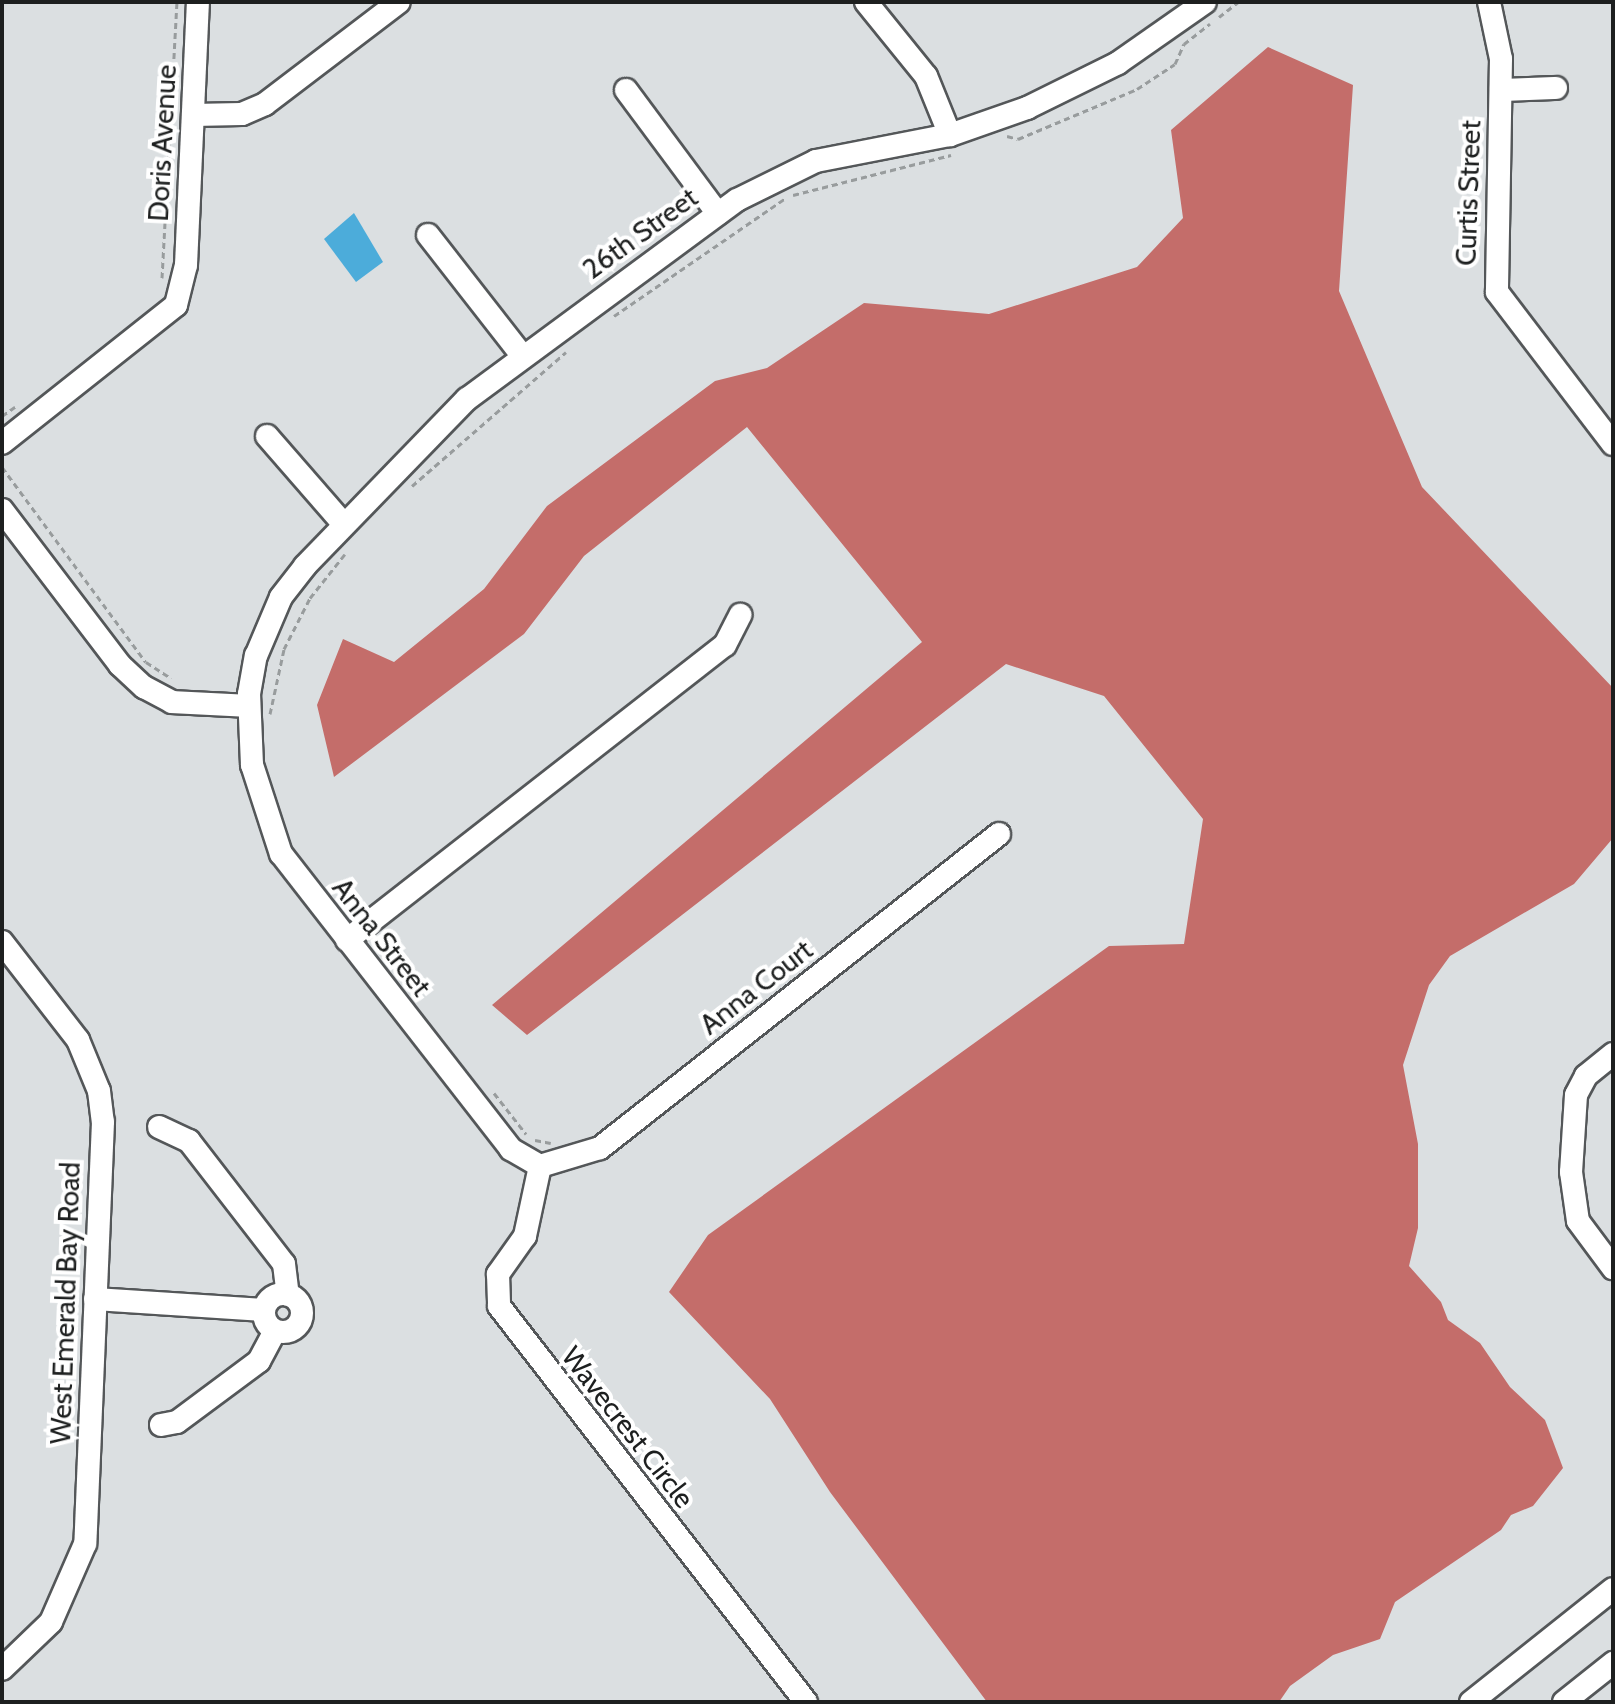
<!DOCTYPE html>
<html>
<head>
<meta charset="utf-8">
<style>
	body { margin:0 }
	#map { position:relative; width:1615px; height:1704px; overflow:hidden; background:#dbdfe1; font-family:Cabin,sans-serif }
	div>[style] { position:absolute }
	.water>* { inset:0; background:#c46d6a }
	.building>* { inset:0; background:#4cacda }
	.path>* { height:3px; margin-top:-1.5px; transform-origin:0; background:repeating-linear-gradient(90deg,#989c9d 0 6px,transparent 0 10px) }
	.roads { filter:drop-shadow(2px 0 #545759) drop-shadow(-2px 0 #545759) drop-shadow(0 2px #545759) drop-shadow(0 -2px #545759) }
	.minor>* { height:22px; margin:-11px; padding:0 11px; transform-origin:11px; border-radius:11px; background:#fff }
	.minor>.ring { margin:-11px; padding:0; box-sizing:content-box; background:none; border:22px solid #fff; border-radius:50% }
	span { translate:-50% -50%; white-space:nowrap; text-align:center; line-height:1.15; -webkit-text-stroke:8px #fff; paint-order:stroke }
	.street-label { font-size:28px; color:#1d1f1f }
	.frame { position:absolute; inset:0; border:4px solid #1d1f1f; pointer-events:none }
</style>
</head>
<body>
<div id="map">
	<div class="water">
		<div style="clip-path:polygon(1268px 47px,1353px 85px,1339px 291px,1422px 487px,1613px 688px,1613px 838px,1574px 884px,1450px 956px,1429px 985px,1403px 1065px,1418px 1144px,1418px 1228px,1409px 1266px,1441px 1302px,1448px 1320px,1480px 1343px,1510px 1387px,1545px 1420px,1563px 1468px,1533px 1506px,1511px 1515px,1501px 1530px,1395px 1602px,1380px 1639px,1333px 1655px,1290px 1686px,1279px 1702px,987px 1702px,830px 1492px,770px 1399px,669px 1292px,708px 1235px,1109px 946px,1184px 944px,1203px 819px,1104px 696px,1006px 664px,527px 1035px,492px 1005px,922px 642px,747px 427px,584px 556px,524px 634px,334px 777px,317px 705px,343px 639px,394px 662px,484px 589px,547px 506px,715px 381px,767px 368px,864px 303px,989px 314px,1137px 267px,1183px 218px,1171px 130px)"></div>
	</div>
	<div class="building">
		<div style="clip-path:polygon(354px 213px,383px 262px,356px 282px,324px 239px)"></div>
	</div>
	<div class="path">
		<div style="left:1219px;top:17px;width:24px;rotate:-38deg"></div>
		<div style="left:1007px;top:136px;width:11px;rotate:15deg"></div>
		<div style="left:1018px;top:139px;width:129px;rotate:-22.8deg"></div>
		<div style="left:1137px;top:89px;width:45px;rotate:-33.3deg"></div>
		<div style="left:1175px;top:64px;width:22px;rotate:-66deg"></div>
		<div style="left:1184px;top:44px;width:33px;rotate:-38deg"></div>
		<div style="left:793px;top:195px;width:163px;rotate:-14.2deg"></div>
		<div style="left:162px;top:278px;width:276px;rotate:-86.9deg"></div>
		<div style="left:614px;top:316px;width:209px;rotate:-34.5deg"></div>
		<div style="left:2px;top:416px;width:16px;rotate:-35deg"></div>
		<div style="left:2px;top:467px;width:242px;rotate:53.6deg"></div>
		<div style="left:146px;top:662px;width:30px;rotate:33deg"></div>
		<div style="left:412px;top:486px;width:204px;rotate:-41deg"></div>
		<div style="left:270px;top:714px;width:66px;rotate:-77.8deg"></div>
		<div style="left:284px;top:649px;width:57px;rotate:-63deg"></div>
		<div style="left:310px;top:598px;width:56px;rotate:-51.5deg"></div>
		<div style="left:494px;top:1093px;width:52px;rotate:52deg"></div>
		<div style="left:535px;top:1140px;width:16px;rotate:11deg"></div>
	</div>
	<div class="roads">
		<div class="minor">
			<div style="left:866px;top:2px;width:95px;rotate:51deg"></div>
			<div style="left:926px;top:76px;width:64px;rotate:67.9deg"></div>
			<div style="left:1489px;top:2px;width:58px;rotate:78.1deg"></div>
			<div style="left:1501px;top:59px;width:233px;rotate:91deg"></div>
			<div style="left:1497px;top:292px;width:191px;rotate:52.7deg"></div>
			<div style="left:626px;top:90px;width:154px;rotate:53.4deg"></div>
			<div style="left:1501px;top:90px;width:55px;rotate:-2.1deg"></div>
			<div style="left:193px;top:115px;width:49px;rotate:-1.2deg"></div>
			<div style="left:242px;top:114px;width:25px;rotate:-23deg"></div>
			<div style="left:265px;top:104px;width:168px;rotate:-37.3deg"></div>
			<div style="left:428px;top:235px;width:151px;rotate:52deg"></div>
			<div style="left:267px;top:436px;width:113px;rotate:49deg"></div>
			<div style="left:2px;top:443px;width:222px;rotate:-38.4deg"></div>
			<div style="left:176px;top:305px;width:41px;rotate:-76deg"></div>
			<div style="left:186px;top:265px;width:263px;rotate:-87.4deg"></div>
			<div style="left:2px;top:510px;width:195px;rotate:52.7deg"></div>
			<div style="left:120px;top:665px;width:33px;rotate:43deg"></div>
			<div style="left:144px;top:687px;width:32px;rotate:28deg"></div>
			<div style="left:172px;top:702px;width:77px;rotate:3deg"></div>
			<div style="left:999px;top:834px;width:508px;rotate:141.8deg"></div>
			<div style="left:600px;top:1148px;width:63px;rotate:163.3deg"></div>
			<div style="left:540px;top:1166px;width:34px;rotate:-150deg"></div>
			<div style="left:511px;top:1149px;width:374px;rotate:-127.9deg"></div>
			<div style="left:281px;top:854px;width:94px;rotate:-108deg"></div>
			<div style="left:252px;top:765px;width:71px;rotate:-92.4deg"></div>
			<div style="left:249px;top:694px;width:39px;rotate:-80deg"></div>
			<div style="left:256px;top:656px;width:64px;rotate:-67deg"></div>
			<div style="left:281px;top:597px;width:39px;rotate:-52deg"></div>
			<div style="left:305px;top:566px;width:233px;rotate:-45.9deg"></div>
			<div style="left:467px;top:399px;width:335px;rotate:-36.4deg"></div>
			<div style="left:737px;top:200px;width:88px;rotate:-26.3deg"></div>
			<div style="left:816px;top:161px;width:136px;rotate:-11deg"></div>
			<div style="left:950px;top:135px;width:82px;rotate:-19.3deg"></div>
			<div style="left:1027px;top:108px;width:102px;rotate:-26.3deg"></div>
			<div style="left:1118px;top:63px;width:106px;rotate:-35deg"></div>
			<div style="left:347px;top:940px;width:479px;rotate:-38deg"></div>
			<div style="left:725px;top:645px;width:34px;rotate:-63deg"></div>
			<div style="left:2px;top:942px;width:124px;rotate:52.2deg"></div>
			<div style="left:78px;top:1040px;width:55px;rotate:67.6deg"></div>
			<div style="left:99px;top:1091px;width:31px;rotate:83deg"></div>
			<div style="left:103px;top:1122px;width:422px;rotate:92.4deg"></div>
			<div style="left:85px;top:1544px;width:85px;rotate:113.6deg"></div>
			<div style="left:51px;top:1622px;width:68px;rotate:136.2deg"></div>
			<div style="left:1613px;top:1054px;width:35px;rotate:141deg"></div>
			<div style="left:1586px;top:1076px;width:21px;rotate:118deg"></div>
			<div style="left:1576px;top:1095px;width:77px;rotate:93.7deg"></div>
			<div style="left:1571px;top:1172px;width:49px;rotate:81.9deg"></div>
			<div style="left:1578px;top:1221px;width:59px;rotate:53.3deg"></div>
			<div style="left:159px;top:1127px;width:33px;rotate:25deg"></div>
			<div style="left:189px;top:1141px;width:155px;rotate:52.3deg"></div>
			<div style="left:284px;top:1264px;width:31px;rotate:83deg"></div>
			<div style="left:540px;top:1166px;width:72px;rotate:102.1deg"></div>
			<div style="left:525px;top:1236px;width:47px;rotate:125.4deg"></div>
			<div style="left:498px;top:1274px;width:32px;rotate:88deg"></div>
			<div style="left:499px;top:1306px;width:501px;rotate:52.22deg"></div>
			<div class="ring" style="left:264px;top:1294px;width:16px;height:16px"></div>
			<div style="left:95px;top:1299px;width:169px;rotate:3.7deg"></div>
			<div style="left:161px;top:1425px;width:16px;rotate:-11deg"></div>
			<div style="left:177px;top:1422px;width:102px;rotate:-36.6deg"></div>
			<div style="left:259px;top:1361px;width:34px;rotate:-62deg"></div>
			<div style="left:1471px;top:1702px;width:181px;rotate:-38.5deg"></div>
			<div style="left:1564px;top:1702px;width:63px;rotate:-38.5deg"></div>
		</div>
	</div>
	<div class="street-label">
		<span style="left:162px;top:143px;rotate:-87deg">Doris Avenue</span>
		<span style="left:1468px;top:193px;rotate:-88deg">Curtis Street</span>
		<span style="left:640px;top:233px;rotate:-36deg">26th Street</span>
		<span style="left:382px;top:937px;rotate:52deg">Anna Street</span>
		<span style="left:756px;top:987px;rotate:-38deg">Anna Court</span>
		<span style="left:65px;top:1303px;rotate:-88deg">West Emerald Bay Road</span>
		<span style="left:628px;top:1427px;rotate:52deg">Wavecrest Circle</span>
	</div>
	<div class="frame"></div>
</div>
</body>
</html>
